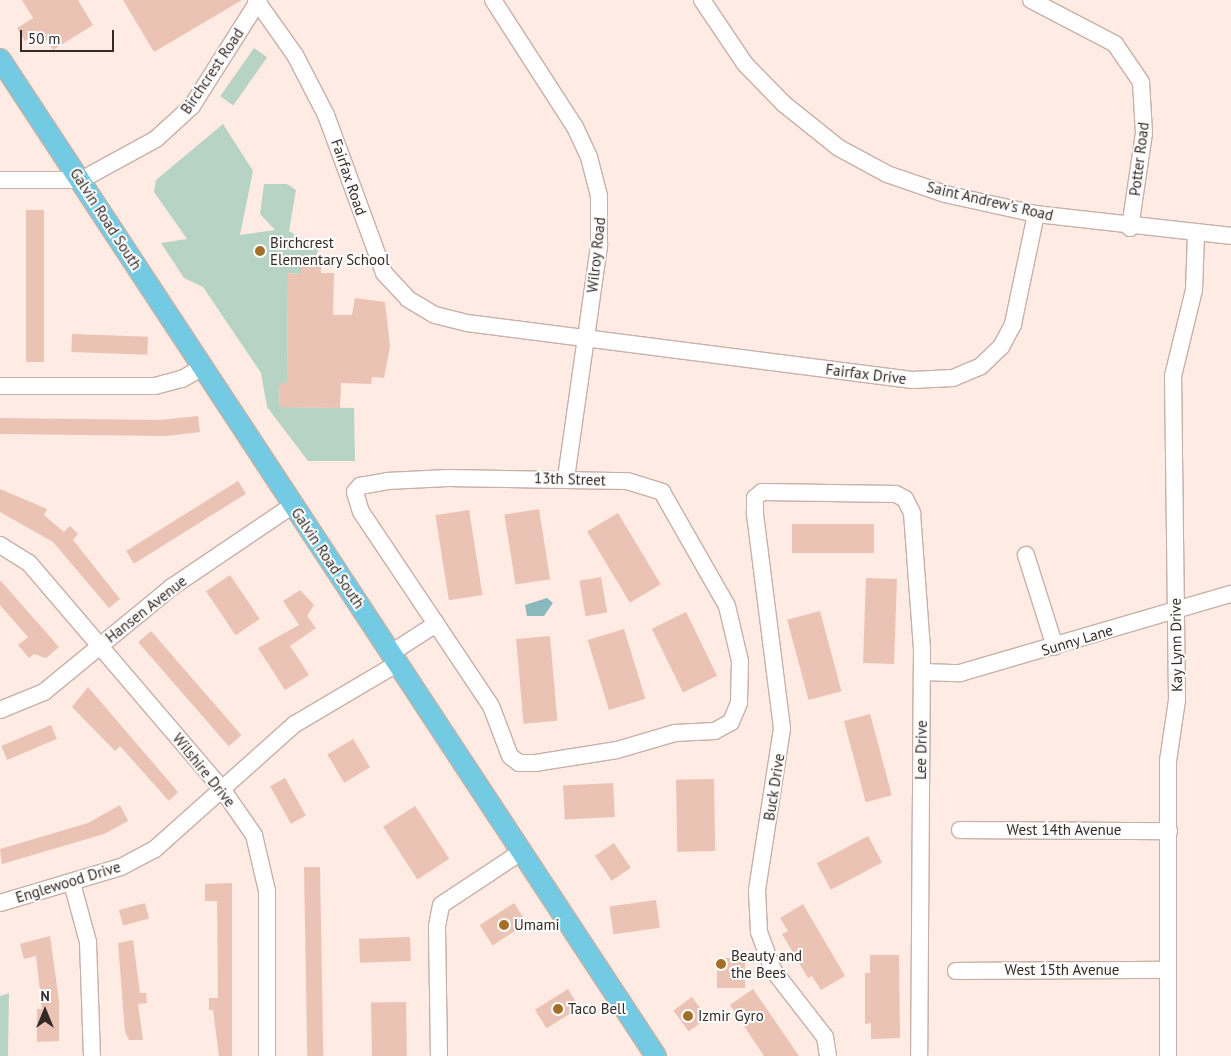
<!DOCTYPE html>
<html>
<head>
<meta charset="utf-8">
<style>
	body { margin:0 }
	#map { position:relative; width:1231px; height:1056px; overflow:hidden; background:#feebe3; font-family:"PT Sans",sans-serif }
	div>[style] { position:absolute }
	.green>* { inset:0; background:#b7d3c3; transform-origin:0 0 }
	.water>* { inset:0; background:#89b9bd }
	.building>* { inset:0; background:#ebc3b4; transform-origin:0 0 }
	.roads { filter:drop-shadow(1px 0 #c7b0a7) drop-shadow(-1px 0 #c7b0a7) drop-shadow(0 1px #c7b0a7) drop-shadow(0 -1px #c7b0a7) }
	.minor>* { height:16px; margin:-8px; padding:0 8px; transform-origin:8px; border-radius:8px; background:#fff }
	.major>* { height:20px; margin:-10px; padding:0 10px; transform-origin:10px; border-radius:10px; background:#73cbe3 }
	.dots>* { width:14px; height:14px; translate:-50% -50%; box-sizing:border-box; border:2px solid #fdfdfd; border-radius:50% }
	span { translate:-50% -50%; white-space:nowrap; text-align:center; line-height:1.15; -webkit-text-stroke:4px #fdfdfd; paint-order:stroke }
	.street-label { font-size:15px; color:#332a27 }
	.poi-label { font-size:15px; color:#332a27 }
	.left { translate:0 -50%; text-align:left }
	.north { position:absolute; left:20px; top:986px; width:50px; height:50px; -webkit-text-stroke:4px #fdfdfd; paint-order:stroke; rotate:0deg; font-size:14px; font-weight:700; line-height:20px; text-align:center; color:#332a27 }
	.north::after { content:''; display:block; margin:auto; width:18px; height:22px; background:#332a27; clip-path:polygon(50% 0,100% 100%,50% 72%,0 100%) }
	.scale { position:absolute; left:20px; top:30px; width:94px; height:22px; box-sizing:border-box; border:2px solid #332a27; border-top:0; padding-left:6px; font-size:15px; line-height:18px; white-space:nowrap; color:#332a27; -webkit-text-stroke:4px #fdfdfd; paint-order:stroke }
</style>
</head>
<body>
<div id="map">
	<div class="green">
		<div style="left:254px;top:48px;width:16px;height:59px;rotate:35deg"></div>
		<div style="clip-path:polygon(223px 124px,253px 171px,240px 235px,275px 230px,260px 214px,264px 184px,287px 184px,296px 190px,289px 231px,318px 249px,315px 264px,301px 264px,301px 274px,288px 273px,287px 383px,280px 384px,279px 407px,354px 408px,355px 461px,308px 461px,267px 407px,261px 373px,203px 287px,184px 278px,161px 243px,187px 239px,154px 192px,156px 180px)"></div>
		<div style="clip-path:polygon(9px 993px,8px 1056px,0 1056px,0 996px)"></div>
	</div>
	<div class="water">
		<div style="clip-path:polygon(547px 598px,553px 603px,544px 616px,527px 616px,525px 605px)"></div>
	</div>
	<div class="building">
		<div style="clip-path:polygon(22px 0,78px 0,93px 25px,53px 50px,41px 31px,25px 41px,17px 28px,33px 18px)"></div>
		<div style="clip-path:polygon(123px 0,242px 0,154px 52px)"></div>
		<div style="left:26px;top:210px;width:18px;height:152px"></div>
		<div style="clip-path:polygon(301px 264px,321px 264px,321px 273px,334px 273px,333px 315px,352px 315px,355px 298px,385px 302px,390px 346px,384px 378px,372px 377px,371px 384px,341px 383px,340px 408px,279px 407px,280px 383px,287px 383px,288px 273px,301px 274px)"></div>
		<div style="left:72px;top:334px;width:76px;height:18px;rotate:2deg"></div>
		<div style="clip-path:polygon(198px 416px,200px 432px,167px 436px,0 434px,0 418px,160px 420px)"></div>
		<div style="left:238px;top:481px;width:15px;height:132px;rotate:58deg"></div>
		<div style="clip-path:polygon(0 489px,47px 509px,44px 515px,64px 532px,70px 526px,78px 534px,73px 540px,120px 599px,109px 608px,53px 542px,0 512px)"></div>
		<div style="left:539px;top:509px;width:71px;height:35px;rotate:81deg"></div>
		<div style="left:469px;top:510px;width:86px;height:34px;rotate:81deg"></div>
		<div style="left:618px;top:513px;width:83px;height:36px;rotate:59deg"></div>
		<div style="left:792px;top:524px;width:82px;height:29px"></div>
		<div style="left:230px;top:575px;width:53px;height:29px;rotate:56deg"></div>
		<div style="left:601px;top:577px;width:36px;height:22px;rotate:80deg"></div>
		<div style="left:866px;top:578px;width:31px;height:85px;rotate:2deg"></div>
		<div style="clip-path:polygon(0 580px,59px 647px,46px 658px,34px 654px,29px 658px,18px 645px,28px 637px,0 605px)"></div>
		<div style="clip-path:polygon(300px 590px,314px 605px,307px 616px,316px 628px,290px 646px,309px 675px,285px 690px,258px 648px,299px 625px,283px 601px)"></div>
		<div style="left:820px;top:611px;width:83px;height:34px;rotate:75deg"></div>
		<div style="left:686px;top:612px;width:71px;height:38px;rotate:64deg"></div>
		<div style="left:624px;top:629px;width:73px;height:38px;rotate:73deg"></div>
		<div style="left:151px;top:631px;width:138px;height:17px;rotate:49deg"></div>
		<div style="left:550px;top:636px;width:85px;height:34px;rotate:85deg"></div>
		<div style="clip-path:polygon(88px 687px,178px 792px,169px 801px,120px 746px,115px 751px,72px 707px)"></div>
		<div style="left:870px;top:714px;width:84px;height:27px;rotate:75deg"></div>
		<div style="left:51px;top:725px;width:15px;height:54px;rotate:67deg"></div>
		<div style="left:353px;top:739px;width:33px;height:30px;rotate:59deg"></div>
		<div style="left:285px;top:778px;width:43px;height:17px;rotate:61deg"></div>
		<div style="left:714px;top:779px;width:72px;height:38px;rotate:89deg"></div>
		<div style="left:613px;top:783px;width:34px;height:50px;rotate:87deg"></div>
		<div style="clip-path:polygon(120px 805px,128px 821px,104px 834px,2px 864px,0 849px,88px 823px)"></div>
		<div style="left:415px;top:806px;width:63px;height:38px;rotate:57deg"></div>
		<div style="left:868px;top:836px;width:30px;height:58px;rotate:62deg"></div>
		<div style="left:614px;top:843px;width:30px;height:23px;rotate:56deg"></div>
		<div style="left:320px;top:867px;width:189px;height:16px;rotate:89deg"></div>
		<div style="clip-path:polygon(232px 883px,232px 1056px,219px 1056px,213px 1010px,209px 1010px,209px 998px,218px 998px,217px 901px,205px 901px,205px 884px)"></div>
		<div style="left:656px;top:900px;width:28px;height:47px;rotate:82deg"></div>
		<div style="left:145px;top:903px;width:16px;height:27px;rotate:75deg"></div>
		<div style="left:514px;top:903px;width:24px;height:41px;rotate:57deg"></div>
		<div style="clip-path:polygon(803px 904px,845px 976px,821px 990px,812px 976px,808px 978px,782px 934px,788px 931px,780px 918px)"></div>
		<div style="clip-path:polygon(50px 936px,59px 1001px,59px 1041px,37px 1042px,37px 1009px,42px 1009px,36px 956px,24px 959px,20px 944px)"></div>
		<div style="left:410px;top:937px;width:24px;height:51px;rotate:88deg"></div>
		<div style="clip-path:polygon(133px 940px,140px 993px,146px 993px,147px 1003px,138px 1004px,143px 1040px,129px 1040px,125px 1032px,118px 943px)"></div>
		<div style="clip-path:polygon(870px 955px,899px 955px,900px 1038px,871px 1039px,871px 1023px,865px 1024px,865px 973px,870px 973px)"></div>
		<div style="left:717px;top:958px;width:28px;height:30px"></div>
		<div style="left:568px;top:989px;width:22px;height:39px;rotate:58deg"></div>
		<div style="clip-path:polygon(753px 989px,799px 1056px,764px 1056px,730px 1005px)"></div>
		<div style="left:692px;top:997px;width:26px;height:23px;rotate:54deg"></div>
		<div style="left:406px;top:1002px;width:54px;height:35px;rotate:89deg"></div>
	</div>
	<div class="roads">
		<div class="minor">
			<div style="left:256px;top:0;width:67px;rotate:54.7deg"></div>
			<div style="left:295px;top:55px;width:68px;rotate:62.7deg"></div>
			<div style="left:326px;top:115px;width:168px;rotate:69.8deg"></div>
			<div style="left:384px;top:273px;width:35px;rotate:47deg"></div>
			<div style="left:408px;top:299px;width:31px;rotate:31deg"></div>
			<div style="left:435px;top:315px;width:33px;rotate:14deg"></div>
			<div style="left:467px;top:323px;width:449px;rotate:7.3deg"></div>
			<div style="left:912px;top:380px;width:41px;rotate:-2.8deg"></div>
			<div style="left:953px;top:378px;width:30px;rotate:-23deg"></div>
			<div style="left:981px;top:366px;width:28px;rotate:-44deg"></div>
			<div style="left:1001px;top:347px;width:26px;rotate:-62deg"></div>
			<div style="left:1013px;top:324px;width:112px;rotate:-78.2deg"></div>
			<div style="left:493px;top:0;width:151px;rotate:57.2deg"></div>
			<div style="left:575px;top:127px;width:33px;rotate:65deg"></div>
			<div style="left:589px;top:157px;width:40px;rotate:75.6deg"></div>
			<div style="left:599px;top:196px;width:50px;rotate:90deg"></div>
			<div style="left:599px;top:246px;width:234px;rotate:98.1deg"></div>
			<div style="left:702px;top:0;width:77px;rotate:56.1deg"></div>
			<div style="left:745px;top:64px;width:56px;rotate:45.7deg"></div>
			<div style="left:784px;top:104px;width:70px;rotate:38.7deg"></div>
			<div style="left:839px;top:148px;width:55px;rotate:28.4deg"></div>
			<div style="left:887px;top:174px;width:61px;rotate:19deg"></div>
			<div style="left:945px;top:194px;width:93px;rotate:12.4deg"></div>
			<div style="left:1036px;top:214px;width:196px;rotate:6.4deg"></div>
			<div style="left:1031px;top:0;width:95px;rotate:27.6deg"></div>
			<div style="left:1115px;top:44px;width:46px;rotate:55.6deg"></div>
			<div style="left:1141px;top:82px;width:51px;rotate:86.6deg"></div>
			<div style="left:1144px;top:133px;width:96px;rotate:98.4deg"></div>
			<div style="left:0;top:180px;width:81px"></div>
			<div style="left:81px;top:180px;width:85px;rotate:-28.7deg"></div>
			<div style="left:156px;top:139px;width:49px;rotate:-42.5deg"></div>
			<div style="left:192px;top:106px;width:125px;rotate:-57.7deg"></div>
			<div style="left:0;top:386px;width:155px"></div>
			<div style="left:155px;top:386px;width:28px;rotate:-15deg"></div>
			<div style="left:182px;top:379px;width:24px;rotate:-30deg"></div>
			<div style="left:448px;top:478px;width:179px;rotate:1deg"></div>
			<div style="left:627px;top:481px;width:37px;rotate:17deg"></div>
			<div style="left:662px;top:492px;width:131px;rotate:60.3deg"></div>
			<div style="left:727px;top:606px;width:57px;rotate:76.7deg"></div>
			<div style="left:740px;top:661px;width:42px;rotate:91.4deg"></div>
			<div style="left:739px;top:703px;width:21px;rotate:113deg"></div>
			<div style="left:731px;top:722px;width:18px;rotate:151deg"></div>
			<div style="left:715px;top:731px;width:40px;rotate:177.1deg"></div>
			<div style="left:675px;top:733px;width:60px;rotate:163.7deg"></div>
			<div style="left:617px;top:750px;width:82px;rotate:170.9deg"></div>
			<div style="left:536px;top:763px;width:17px;rotate:180deg"></div>
			<div style="left:519px;top:763px;width:11px;rotate:-142deg"></div>
			<div style="left:510px;top:756px;width:53px;rotate:-110.8deg"></div>
			<div style="left:491px;top:706px;width:234px;rotate:-123.8deg"></div>
			<div style="left:361px;top:512px;width:21px;rotate:-107deg"></div>
			<div style="left:355px;top:492px;width:8px;rotate:-50deg"></div>
			<div style="left:360px;top:486px;width:27px;rotate:-10deg"></div>
			<div style="left:387px;top:481px;width:61px;rotate:-2.8deg"></div>
			<div style="left:0;top:545px;width:34px;rotate:32deg"></div>
			<div style="left:29px;top:563px;width:297px;rotate:49.5deg"></div>
			<div style="left:222px;top:789px;width:56px;rotate:55.2deg"></div>
			<div style="left:254px;top:835px;width:57px;rotate:76.9deg"></div>
			<div style="left:267px;top:891px;width:165px;rotate:90deg"></div>
			<div style="left:1026px;top:555px;width:96px;rotate:72.5deg"></div>
			<div style="left:391px;top:653px;width:54px;rotate:-32.8deg"></div>
			<div style="left:922px;top:672px;width:38px;rotate:2deg"></div>
			<div style="left:960px;top:673px;width:282px;rotate:-16.3deg"></div>
			<div style="left:0;top:710px;width:48px;rotate:-22.2deg"></div>
			<div style="left:44px;top:692px;width:166px;rotate:-39.4deg"></div>
			<div style="left:172px;top:587px;width:146px;rotate:-34.1deg"></div>
			<div style="left:960px;top:830px;width:209px;rotate:0.3deg"></div>
			<div style="left:72px;top:883px;width:61px;rotate:74.8deg"></div>
			<div style="left:88px;top:942px;width:114px;rotate:88deg"></div>
			<div style="left:0;top:903px;width:126px;rotate:-16.6deg"></div>
			<div style="left:121px;top:867px;width:38px;rotate:-28deg"></div>
			<div style="left:155px;top:849px;width:188px;rotate:-41.8deg"></div>
			<div style="left:295px;top:724px;width:120px;rotate:-30.6deg"></div>
			<div style="left:956px;top:971px;width:212px;rotate:-0.3deg"></div>
			<div style="left:439px;top:1056px;width:130px;rotate:-90.9deg"></div>
			<div style="left:437px;top:926px;width:21px;rotate:-79deg"></div>
			<div style="left:441px;top:905px;width:96px;rotate:-33.5deg"></div>
			<div style="left:828px;top:1056px;width:19px;rotate:-99deg"></div>
			<div style="left:825px;top:1037px;width:85px;rotate:-127.8deg"></div>
			<div style="left:773px;top:970px;width:40px;rotate:-110.2deg"></div>
			<div style="left:759px;top:932px;width:42px;rotate:-92.7deg"></div>
			<div style="left:757px;top:890px;width:164px;rotate:-81.2deg"></div>
			<div style="left:782px;top:728px;width:217px;rotate:-97.2deg"></div>
			<div style="left:755px;top:513px;width:15px;rotate:-90deg"></div>
			<div style="left:755px;top:498px;width:9px;rotate:-41deg"></div>
			<div style="left:762px;top:492px;width:134px;rotate:0.9deg"></div>
			<div style="left:896px;top:494px;width:10px;rotate:29deg"></div>
			<div style="left:905px;top:499px;width:16px;rotate:63deg"></div>
			<div style="left:912px;top:513px;width:135px;rotate:85.8deg"></div>
			<div style="left:922px;top:648px;width:408px;rotate:90.4deg"></div>
			<div style="left:1168px;top:1056px;width:295px;rotate:-90deg"></div>
			<div style="left:1168px;top:761px;width:62px;rotate:-81.6deg"></div>
			<div style="left:1177px;top:700px;width:324px;rotate:-90.7deg"></div>
			<div style="left:1173px;top:376px;width:89px;rotate:-76.3deg"></div>
			<div style="left:1194px;top:290px;width:54px;rotate:-87.9deg"></div>
		</div>
		<div class="major">
			<div style="left:0;top:59px;width:1193px;rotate:56.66deg"></div>
		</div>
	</div>
	<div class="dots">
		<div style="left:260px;top:251px;background:#a46e28"></div>
		<div style="left:504px;top:925px;background:#a46e28"></div>
		<div style="left:721px;top:964px;background:#a46e28"></div>
		<div style="left:558px;top:1009px;background:#a46e28"></div>
		<div style="left:688px;top:1016px;background:#a46e28"></div>
	</div>
	<div class="street-label">
		<span style="left:212px;top:71px;rotate:-56deg">Birchcrest Road</span>
		<span style="left:1139px;top:159px;rotate:-83deg">Potter Road</span>
		<span style="left:349px;top:177px;rotate:71deg">Fairfax Road</span>
		<span style="left:990px;top:201px;rotate:13deg">Saint Andrew's Road</span>
		<span style="left:106px;top:219px;rotate:57deg">Galvin Road South</span>
		<span style="left:596px;top:255px;rotate:-84deg">Wilroy Road</span>
		<span style="left:866px;top:374px;rotate:7deg">Fairfax Drive</span>
		<span style="left:570px;top:479px;rotate:2deg">13th Street</span>
		<span style="left:328px;top:558px;rotate:56deg">Galvin Road South</span>
		<span style="left:146px;top:609px;rotate:-38deg">Hansen Avenue</span>
		<span style="left:1077px;top:640px;rotate:-17deg">Sunny Lane</span>
		<span style="left:1176px;top:645px;rotate:-91deg">Kay Lynn Drive</span>
		<span style="left:921px;top:750px;rotate:-89deg">Lee Drive</span>
		<span style="left:204px;top:770px;rotate:51deg">Wilshire Drive</span>
		<span style="left:774px;top:787px;rotate:-81deg">Buck Drive</span>
		<span style="left:1064px;top:830px">West 14th Avenue</span>
		<span style="left:68px;top:882px;rotate:-17deg">Englewood Drive</span>
		<span style="left:1062px;top:970px">West 15th Avenue</span>
	</div>
	<div class="poi-label">
		<span class="left" style="left:270px;top:251px">Birchcrest<br>Elementary School</span>
		<span class="left" style="left:514px;top:925px">Umami</span>
		<span class="left" style="left:731px;top:964px">Beauty and<br>the Bees</span>
		<span class="left" style="left:568px;top:1009px">Taco Bell</span>
		<span class="left" style="left:698px;top:1016px">Izmir Gyro</span>
	</div>
	<div class="north">N</div>
	<div class="scale">50 m</div>
</div>
</body>
</html>
